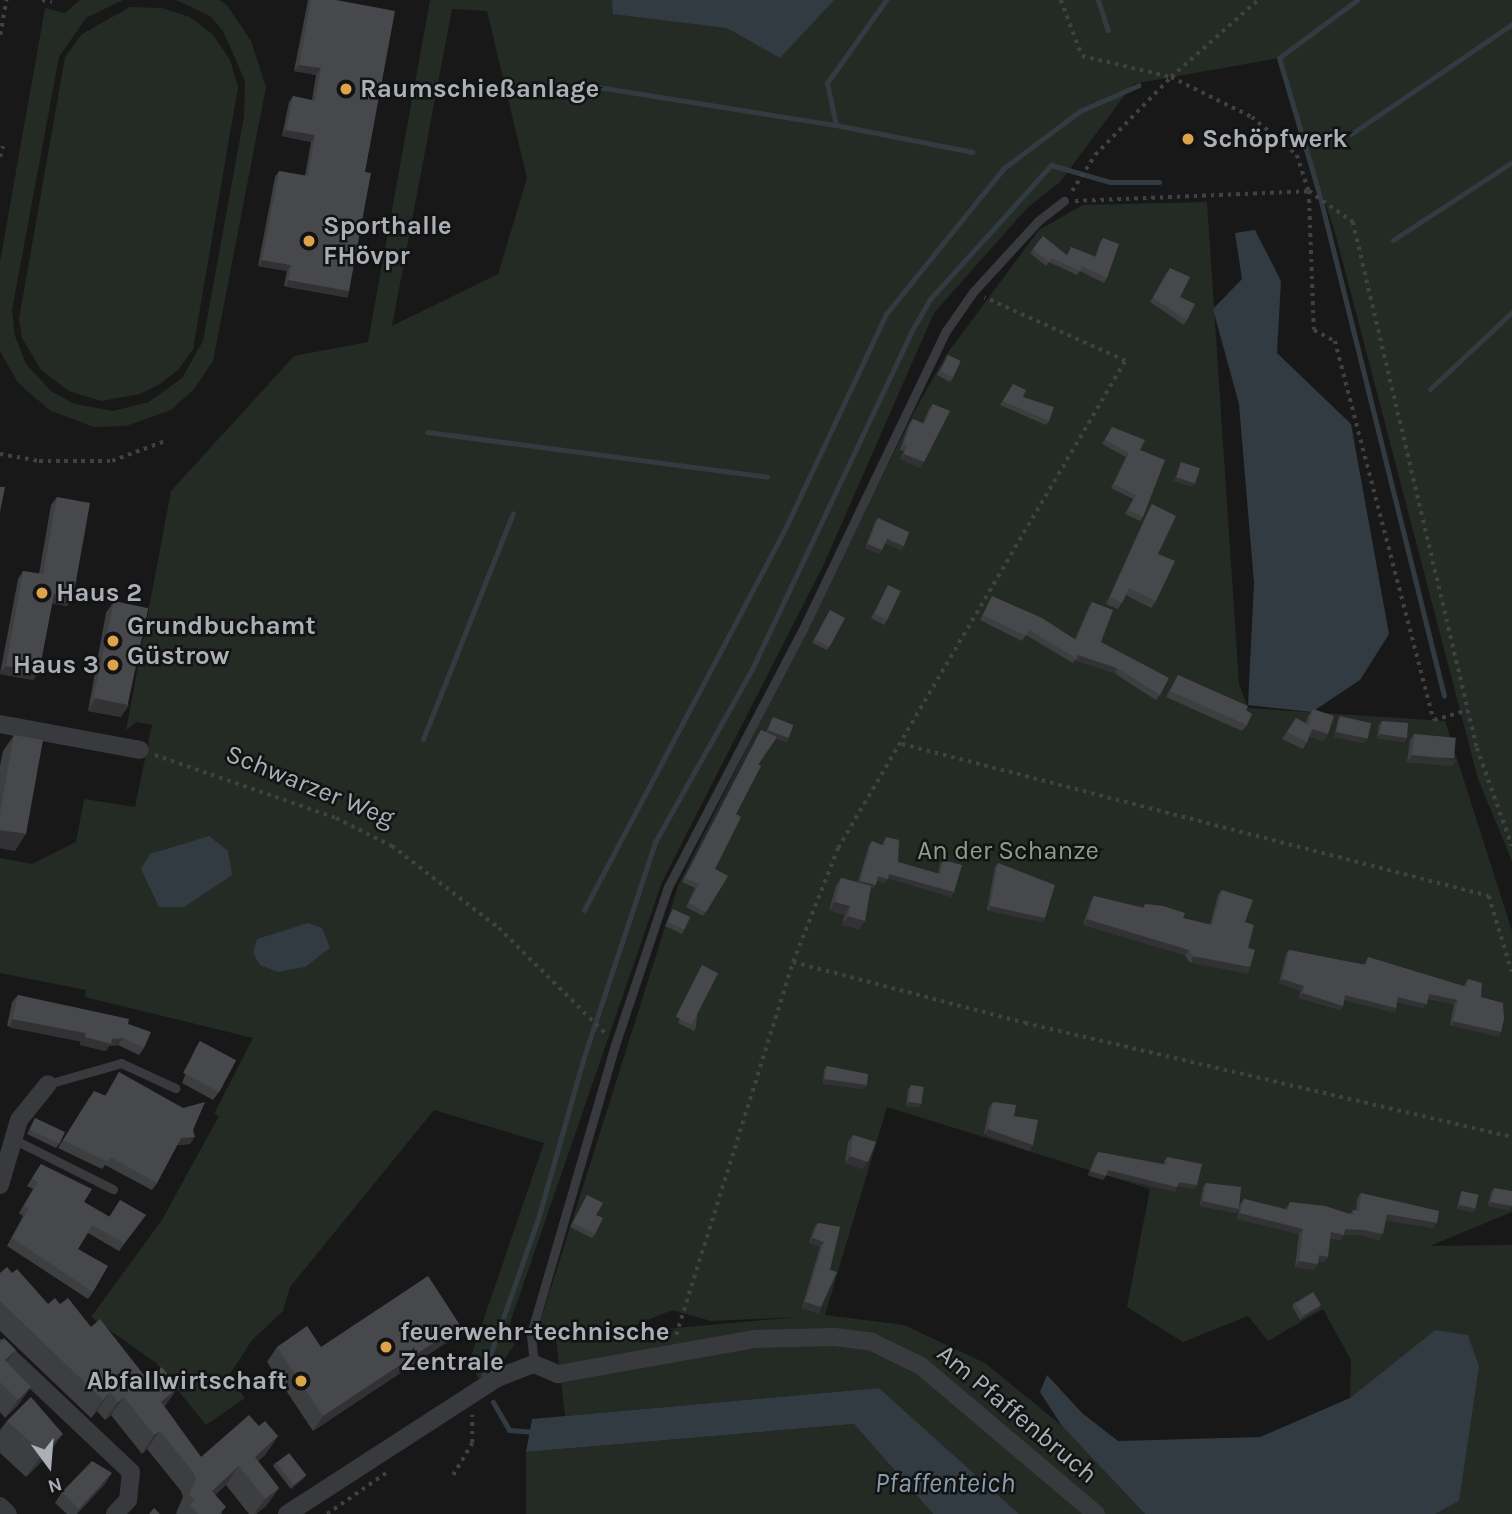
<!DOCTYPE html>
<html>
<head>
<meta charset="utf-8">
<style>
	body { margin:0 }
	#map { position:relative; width:1512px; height:1514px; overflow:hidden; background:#181819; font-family:Karla,sans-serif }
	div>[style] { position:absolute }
	.green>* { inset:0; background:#242b25 }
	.water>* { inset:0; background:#323b41 }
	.stream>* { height:5px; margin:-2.5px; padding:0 2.5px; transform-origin:2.5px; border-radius:2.5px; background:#323b41 }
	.path>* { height:3.5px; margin-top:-1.75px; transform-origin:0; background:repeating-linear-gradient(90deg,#3f4145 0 3.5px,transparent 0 8.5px) }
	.lane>* { height:9px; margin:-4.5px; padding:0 4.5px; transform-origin:4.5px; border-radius:4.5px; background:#393a3e }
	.street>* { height:18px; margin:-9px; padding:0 9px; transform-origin:9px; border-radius:9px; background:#393a3e }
	.wall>* { inset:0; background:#3d3e40 }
	.shaded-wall>* { inset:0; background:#323234; transform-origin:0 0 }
	.building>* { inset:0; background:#47484b; transform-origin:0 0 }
	.dots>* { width:19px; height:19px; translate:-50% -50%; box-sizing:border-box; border:4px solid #131314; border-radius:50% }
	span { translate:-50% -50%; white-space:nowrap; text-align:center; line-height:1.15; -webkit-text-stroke:5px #131314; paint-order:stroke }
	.poi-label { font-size:26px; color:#abb0b7; font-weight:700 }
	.left { translate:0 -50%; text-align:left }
	.right { translate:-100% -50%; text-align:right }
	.street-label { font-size:26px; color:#abb0b7 }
	.park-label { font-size:26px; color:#85a085 }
	.water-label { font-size:28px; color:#869eae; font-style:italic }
	.north { position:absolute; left:14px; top:1430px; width:70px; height:70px; -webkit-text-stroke:5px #131314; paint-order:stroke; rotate:164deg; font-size:19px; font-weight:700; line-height:28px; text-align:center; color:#abb0b7 }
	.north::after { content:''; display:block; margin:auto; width:24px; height:32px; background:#abb0b7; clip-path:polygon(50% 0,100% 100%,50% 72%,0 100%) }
</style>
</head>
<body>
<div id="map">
	<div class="green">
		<div style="clip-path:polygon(80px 0,123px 0,86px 18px,59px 57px,12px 310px,15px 336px,26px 364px,52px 392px,75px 404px,113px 411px,149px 402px,182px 378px,203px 341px,244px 117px,245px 81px,223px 31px,210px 16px,176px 0,219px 0,227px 5px,251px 41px,266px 87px,213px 361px,194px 389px,171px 410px,126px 426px,94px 427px,51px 411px,18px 383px,0 351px,0 262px,45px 8px,65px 13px)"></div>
		<div style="clip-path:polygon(evenodd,430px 0,1512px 0,1512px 861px,1478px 779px,1336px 236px,1279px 58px,1133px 84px,1060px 182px,1027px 208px,934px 313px,823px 566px,662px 882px,510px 1323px,514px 1345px,502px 1363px,479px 1379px,469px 1362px,544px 1143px,434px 1110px,290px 1287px,283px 1311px,252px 1340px,228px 1377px,245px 1398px,206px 1425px,156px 1363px,91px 1317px,162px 1220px,219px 1116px,214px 1114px,253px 1038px,85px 997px,86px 990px,0 973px,0 858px,32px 864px,76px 842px,84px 799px,135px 807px,152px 725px,136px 722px,126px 730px,171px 491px,294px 356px,368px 342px,430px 0,452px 9px,487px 11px,527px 178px,498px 274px,392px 326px,452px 9px)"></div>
		<div style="clip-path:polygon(130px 7px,162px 8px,190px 17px,213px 35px,230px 60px,238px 87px,193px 349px,179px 369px,160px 384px,140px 394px,101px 401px,69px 391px,41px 370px,22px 338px,19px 319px,65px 57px,82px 34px)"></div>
		<div style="clip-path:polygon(1207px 202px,1239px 684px,1248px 708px,1445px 721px,1512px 931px,1512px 1212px,1430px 1246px,1512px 1245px,1512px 1514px,1435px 1514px,1459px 1500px,1435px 1330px,1350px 1398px,1351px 1360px,1323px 1309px,1268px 1341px,1248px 1316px,1183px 1342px,1127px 1307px,1150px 1189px,887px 1107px,825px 1315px,904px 1325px,985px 1363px,1062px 1426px,1145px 1514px,1019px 1514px,879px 1388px,565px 1416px,556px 1339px,798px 1317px,711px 1321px,672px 1310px,636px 1325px,537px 1332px,678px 886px,914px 412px,946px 355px,1039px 230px,1083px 205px)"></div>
		<div style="clip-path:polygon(854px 1424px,933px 1514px,526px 1514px,526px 1452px)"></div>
	</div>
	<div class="water">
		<div style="clip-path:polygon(612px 0,834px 0,780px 58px,727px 28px,613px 14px)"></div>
		<div style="clip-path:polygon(1255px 230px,1281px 281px,1277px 353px,1351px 424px,1389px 634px,1360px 680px,1312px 712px,1248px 705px,1254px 583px,1239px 404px,1213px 309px,1242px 279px,1235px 233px)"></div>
		<div style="clip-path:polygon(209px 836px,228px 851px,232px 875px,184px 907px,159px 907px,141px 869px,150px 854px)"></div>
		<div style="clip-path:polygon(308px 923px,322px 928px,330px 948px,305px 967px,278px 972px,260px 965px,253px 953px,257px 939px)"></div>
		<div style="clip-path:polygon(1435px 1330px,1468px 1335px,1479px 1367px,1459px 1501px,1435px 1514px,1145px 1514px,1062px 1426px,1040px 1392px,1047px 1375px,1082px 1413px,1118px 1441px,1260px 1437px,1350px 1398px)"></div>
		<div style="clip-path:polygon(879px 1388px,1019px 1514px,933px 1514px,854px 1424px,526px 1452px,532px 1419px)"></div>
	</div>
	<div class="stream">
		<div style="left:1098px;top:0;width:32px;rotate:72deg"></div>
		<div style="left:1357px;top:0;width:97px;rotate:143.4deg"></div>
		<div style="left:1279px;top:58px;width:141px;rotate:73.5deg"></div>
		<div style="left:1319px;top:193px;width:518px;rotate:76.04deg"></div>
		<div style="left:579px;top:84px;width:260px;rotate:9.1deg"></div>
		<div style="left:836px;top:125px;width:139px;rotate:11.2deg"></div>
		<div style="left:836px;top:125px;width:43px;rotate:-102.1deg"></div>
		<div style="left:827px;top:83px;width:102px;rotate:-54.6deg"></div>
		<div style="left:1351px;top:134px;width:195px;rotate:-34.3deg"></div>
		<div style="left:1393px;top:240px;width:142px;rotate:-33.2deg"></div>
		<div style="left:1430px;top:389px;width:112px;rotate:-43.2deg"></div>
		<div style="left:427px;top:432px;width:343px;rotate:7.5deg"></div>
		<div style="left:423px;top:739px;width:243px;rotate:-68.3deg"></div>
		<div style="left:584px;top:910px;width:426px;rotate:-62.2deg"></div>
		<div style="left:783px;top:533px;width:242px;rotate:-64.8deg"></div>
		<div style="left:886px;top:314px;width:188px;rotate:-51.1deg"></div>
		<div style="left:1004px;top:168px;width:95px;rotate:-36.9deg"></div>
		<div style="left:1080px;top:111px;width:64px;rotate:-23.8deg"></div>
		<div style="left:483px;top:1375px;width:165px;rotate:-70.6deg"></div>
		<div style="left:538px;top:1219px;width:162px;rotate:-74.2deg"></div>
		<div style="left:582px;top:1063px;width:233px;rotate:-71.7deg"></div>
		<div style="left:655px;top:842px;width:198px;rotate:-60.7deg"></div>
		<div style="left:752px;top:669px;width:373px;rotate:-64.7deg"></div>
		<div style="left:911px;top:332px;width:38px;rotate:-60deg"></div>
		<div style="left:930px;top:299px;width:181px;rotate:-47.9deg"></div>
		<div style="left:1051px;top:165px;width:61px;rotate:16.1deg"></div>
		<div style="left:1110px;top:182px;width:49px"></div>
		<div style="left:493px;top:1402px;width:32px;rotate:60deg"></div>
		<div style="left:509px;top:1430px;width:27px;rotate:4deg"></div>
	</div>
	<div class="path">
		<div style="left:42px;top:0;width:10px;rotate:11deg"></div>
		<div style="left:1061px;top:0;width:60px;rotate:69.4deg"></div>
		<div style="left:1082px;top:56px;width:91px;rotate:13.3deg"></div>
		<div style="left:1171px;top:77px;width:90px;rotate:26.3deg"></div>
		<div style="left:1252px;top:117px;width:59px;rotate:40.2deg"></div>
		<div style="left:1297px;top:155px;width:38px;rotate:72deg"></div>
		<div style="left:1309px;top:191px;width:139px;rotate:87.9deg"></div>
		<div style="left:1314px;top:330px;width:24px;rotate:28deg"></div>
		<div style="left:1335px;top:341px;width:392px;rotate:75.4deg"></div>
		<div style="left:1434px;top:720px;width:35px;rotate:-16deg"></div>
		<div style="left:0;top:35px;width:36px;rotate:-80deg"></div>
		<div style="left:0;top:157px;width:11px;rotate:-75deg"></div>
		<div style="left:1072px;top:191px;width:43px;rotate:-57.4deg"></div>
		<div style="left:1095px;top:155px;width:109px;rotate:-45.7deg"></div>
		<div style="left:1171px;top:77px;width:116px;rotate:-41.5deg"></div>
		<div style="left:1075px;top:201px;width:234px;rotate:-2.4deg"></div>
		<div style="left:1309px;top:191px;width:54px;rotate:35.2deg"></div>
		<div style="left:1353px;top:222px;width:540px;rotate:76.74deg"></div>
		<div style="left:1477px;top:748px;width:104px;rotate:70.3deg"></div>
		<div style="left:0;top:454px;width:40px;rotate:10deg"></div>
		<div style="left:39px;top:461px;width:73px"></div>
		<div style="left:112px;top:461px;width:57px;rotate:-20.7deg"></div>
		<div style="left:902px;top:744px;width:606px;rotate:14.52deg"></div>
		<div style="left:1489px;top:896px;width:79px;rotate:73.2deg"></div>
		<div style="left:155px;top:755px;width:192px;rotate:19.2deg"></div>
		<div style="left:336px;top:818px;width:63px;rotate:26.6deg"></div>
		<div style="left:392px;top:846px;width:135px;rotate:37.5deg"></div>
		<div style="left:499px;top:928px;width:149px;rotate:44.7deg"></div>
		<div style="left:793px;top:962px;width:240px;rotate:14.7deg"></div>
		<div style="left:1025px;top:1023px;width:500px;rotate:13.17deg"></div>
		<div style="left:676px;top:1335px;width:391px;rotate:-72.6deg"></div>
		<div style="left:793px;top:962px;width:123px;rotate:-68.5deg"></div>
		<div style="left:838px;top:848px;width:565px;rotate:-59.49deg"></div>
		<div style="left:1125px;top:361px;width:154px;rotate:-155.8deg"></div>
		<div style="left:453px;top:1475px;width:37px;rotate:-59deg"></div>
		<div style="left:472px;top:1443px;width:28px;rotate:-90deg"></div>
		<div style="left:327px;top:1514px;width:72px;rotate:-34.8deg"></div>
	</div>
	<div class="lane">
		<div style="left:48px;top:1084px;width:76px;rotate:-16deg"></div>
		<div style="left:121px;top:1063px;width:60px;rotate:24.8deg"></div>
		<div style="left:13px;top:1139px;width:112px;rotate:26.6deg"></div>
		<div style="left:534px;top:1364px;width:30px;rotate:-96deg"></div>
		<div style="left:531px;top:1334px;width:301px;rotate:-73.8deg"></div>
		<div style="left:615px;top:1045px;width:167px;rotate:-71.5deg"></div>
		<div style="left:668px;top:887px;width:289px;rotate:-62.4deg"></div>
		<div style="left:802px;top:631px;width:333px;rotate:-64.4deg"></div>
		<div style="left:946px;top:331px;width:47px;rotate:-55.3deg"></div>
		<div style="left:973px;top:292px;width:96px;rotate:-47.5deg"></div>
		<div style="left:1038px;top:221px;width:33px;rotate:-38deg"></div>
	</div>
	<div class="street">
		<div style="left:0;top:724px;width:142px;rotate:10.5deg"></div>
		<div style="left:0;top:1185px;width:68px;rotate:-73.7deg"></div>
		<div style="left:19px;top:1120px;width:46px;rotate:-51.1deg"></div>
		<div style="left:0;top:1348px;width:180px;rotate:43.4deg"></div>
		<div style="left:131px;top:1472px;width:28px;rotate:96deg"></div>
		<div style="left:128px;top:1500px;width:19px;rotate:133deg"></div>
		<div style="left:0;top:1506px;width:11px;rotate:45deg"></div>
		<div style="left:287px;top:1514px;width:250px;rotate:-32.9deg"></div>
		<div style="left:497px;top:1378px;width:40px;rotate:-21deg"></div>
		<div style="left:534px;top:1364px;width:26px;rotate:23deg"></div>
		<div style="left:558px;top:1374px;width:199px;rotate:-10.1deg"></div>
		<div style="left:754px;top:1339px;width:80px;rotate:-1.4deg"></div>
		<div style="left:834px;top:1337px;width:38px;rotate:7deg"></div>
		<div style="left:872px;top:1342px;width:55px;rotate:26.1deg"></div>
		<div style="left:921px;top:1366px;width:229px;rotate:40.2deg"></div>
	</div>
	<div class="wall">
		<div style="clip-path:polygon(308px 0,336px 0,365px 172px,349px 291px,345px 297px,284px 286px,287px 271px,258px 266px,275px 177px,279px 171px,305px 176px,311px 142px,282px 136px,289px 102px,293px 96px,312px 100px,316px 75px,294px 71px)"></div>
		<div style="clip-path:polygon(1043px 236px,1067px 255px,1071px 247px,1095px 257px,1100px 242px,1103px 238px,1107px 278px,1104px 283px,1080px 271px,1077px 275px,1049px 262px,1046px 266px,1030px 253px)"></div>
		<div style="clip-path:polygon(1167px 272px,1180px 297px,1187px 320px,1184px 325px,1150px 302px)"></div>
		<div style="clip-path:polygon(948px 355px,953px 378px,950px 382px,937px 375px)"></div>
		<div style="clip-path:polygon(1013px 384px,1023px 397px,1049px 421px,1046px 425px,1000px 405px)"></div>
		<div style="clip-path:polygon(933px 404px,920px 468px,900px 459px,904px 451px,900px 450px,909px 424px,913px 419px,923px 423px,929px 409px)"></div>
		<div style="clip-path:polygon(1112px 427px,1140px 450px,1143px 517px,1140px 521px,1125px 514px,1133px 499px,1111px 488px,1126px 457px,1102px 444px)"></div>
		<div style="clip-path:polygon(57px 497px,67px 606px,52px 603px,39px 672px,33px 680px,0 674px,18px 579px,23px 571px,39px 574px,51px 505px)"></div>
		<div style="clip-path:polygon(1152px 504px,1158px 554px,1156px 601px,1151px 608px,1126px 595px,1118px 609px,1106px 604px,1148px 511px)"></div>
		<div style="clip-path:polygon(878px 518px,904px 546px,901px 550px,885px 543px,879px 554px,865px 548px,875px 522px)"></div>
		<div style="clip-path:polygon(888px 585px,887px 620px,884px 625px,871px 618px)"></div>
		<div style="clip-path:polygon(992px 596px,1075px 639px,1089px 607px,1092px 602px,1101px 642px,1160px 695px,1156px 700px,1114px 673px,1075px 660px,1073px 663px,1026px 635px,1022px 641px,980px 620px)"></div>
		<div style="clip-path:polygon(114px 601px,121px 717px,88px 711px,106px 613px)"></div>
		<div style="clip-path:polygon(830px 610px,830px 646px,827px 650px,812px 643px)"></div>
		<div style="clip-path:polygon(1178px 675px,1246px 710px,1247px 725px,1242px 731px,1166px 697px)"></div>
		<div style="clip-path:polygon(1313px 709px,1323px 741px,1309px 736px,1307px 742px,1303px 749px,1282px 739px,1296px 718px,1306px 723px,1308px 716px)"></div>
		<div style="clip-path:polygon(1340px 716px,1364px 743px,1334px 737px,1338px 720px)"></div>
		<div style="clip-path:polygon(773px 717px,786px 742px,776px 738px,758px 765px,736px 814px,715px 869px,728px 876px,703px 916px,686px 907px,695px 888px,682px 882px,758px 735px,761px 730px,766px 732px)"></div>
		<div style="clip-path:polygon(1382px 721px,1405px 742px,1377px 738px,1379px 725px)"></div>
		<div style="clip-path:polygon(1414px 734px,1452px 766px,1407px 762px,1410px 740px)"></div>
		<div style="clip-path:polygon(14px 735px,15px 851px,0 848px,0 766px,3px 751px)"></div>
		<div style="clip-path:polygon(886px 837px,898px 862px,938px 874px,940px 864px,943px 860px,954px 892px,951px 897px,888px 878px,885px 883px,877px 880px,873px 889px,871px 888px,859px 929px,842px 925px,845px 915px,829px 910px,836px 886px,841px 878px,858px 882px,869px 845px,872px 841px,882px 845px)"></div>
		<div style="clip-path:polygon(998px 863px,1045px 918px,1042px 922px,987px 910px,995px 867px)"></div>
		<div style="clip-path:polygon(1222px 890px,1245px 922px,1248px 948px,1246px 973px,1189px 962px,1185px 955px,1083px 925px,1091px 901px,1094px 896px,1143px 908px,1145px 904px,1183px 918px,1210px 925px,1218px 895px)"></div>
		<div style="clip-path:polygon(673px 909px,684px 930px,682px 934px,665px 926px)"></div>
		<div style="clip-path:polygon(1289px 950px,1364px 965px,1368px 957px,1464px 986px,1468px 979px,1481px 997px,1498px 1036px,1450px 1025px,1454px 1004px,1428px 999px,1423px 1008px,1397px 1002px,1396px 1008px,1393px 1012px,1344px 1000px,1343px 1006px,1340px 1010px,1299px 998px,1301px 991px,1279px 983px,1286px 954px)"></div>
		<div style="clip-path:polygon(702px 965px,696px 1027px,694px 1031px,678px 1023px,700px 969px)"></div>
		<div style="clip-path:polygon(18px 995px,128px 1024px,144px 1048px,139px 1055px,118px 1045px,109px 1046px,106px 1051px,80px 1045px,81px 1040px,7px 1026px,12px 1002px)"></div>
		<div style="clip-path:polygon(200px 1041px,219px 1092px,213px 1100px,182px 1083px,195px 1049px)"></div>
		<div style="clip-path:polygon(827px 1066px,867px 1085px,864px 1089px,823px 1084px,824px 1070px)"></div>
		<div style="clip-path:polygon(119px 1072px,193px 1130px,190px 1144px,177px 1145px,157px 1183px,152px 1190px,105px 1165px,102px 1169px,58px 1148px,89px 1098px,105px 1096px)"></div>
		<div style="clip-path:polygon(911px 1085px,922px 1103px,919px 1107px,906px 1106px,908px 1089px)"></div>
		<div style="clip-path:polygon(993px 1102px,1014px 1116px,1033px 1145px,1029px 1151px,984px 1134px,989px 1108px)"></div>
		<div style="clip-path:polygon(35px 1118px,59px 1144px,56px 1148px,27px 1134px)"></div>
		<div style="clip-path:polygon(853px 1135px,863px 1169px,845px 1163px,848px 1142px)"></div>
		<div style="clip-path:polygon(1098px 1152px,1164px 1164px,1164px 1161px,1167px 1157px,1197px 1185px,1194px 1189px,1178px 1186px,1174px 1191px,1106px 1175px,1103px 1180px,1088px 1175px,1095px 1157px)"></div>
		<div style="clip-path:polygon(41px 1164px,84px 1202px,109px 1217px,120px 1200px,146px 1215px,119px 1251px,88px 1233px,78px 1249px,93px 1292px,88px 1299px,7px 1246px,23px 1216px,19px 1213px,33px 1189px,27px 1186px)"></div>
		<div style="clip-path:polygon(1206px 1183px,1239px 1209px,1236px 1213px,1200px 1206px,1203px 1187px)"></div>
		<div style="clip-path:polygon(1494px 1188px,1509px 1210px,1488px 1206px,1491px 1192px)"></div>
		<div style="clip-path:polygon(1462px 1191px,1473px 1212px,1457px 1209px,1460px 1195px)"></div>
		<div style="clip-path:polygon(1361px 1193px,1433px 1228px,1386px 1220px,1379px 1240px,1360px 1235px,1344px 1235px,1340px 1240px,1330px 1238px,1324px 1262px,1318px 1261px,1314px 1270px,1295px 1267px,1299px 1234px,1237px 1219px,1240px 1205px,1244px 1199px,1286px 1209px,1290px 1202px,1350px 1214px,1353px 1210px,1356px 1211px,1357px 1199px)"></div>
		<div style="clip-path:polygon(587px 1195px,596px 1215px,595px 1234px,592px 1238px,570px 1227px)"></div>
		<div style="clip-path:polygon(818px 1223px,840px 1227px,818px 1313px,802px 1308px,820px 1247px,809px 1243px,814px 1228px)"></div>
		<div style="clip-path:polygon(0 1273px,12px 1273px,48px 1304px,60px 1304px,91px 1327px,165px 1407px,201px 1457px,259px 1426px,278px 1436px,265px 1455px,258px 1461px,279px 1488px,266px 1506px,256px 1514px,249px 1514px,226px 1485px,215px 1495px,222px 1514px,177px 1514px,176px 1513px,183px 1497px,181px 1491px,147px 1449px,142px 1454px,111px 1415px,105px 1420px,97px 1411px,91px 1418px,0 1331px)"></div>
		<div style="clip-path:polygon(1295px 1302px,1321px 1305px,1318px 1309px,1300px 1320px,1292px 1306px)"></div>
		<div style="clip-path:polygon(460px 1325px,450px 1340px,313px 1431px,267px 1362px,277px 1347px,321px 1347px)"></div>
		<div style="clip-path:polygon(0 1342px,19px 1404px,5px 1418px,0 1412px)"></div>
		<div style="clip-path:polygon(31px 1397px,46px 1457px,26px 1477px,0 1453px,0 1430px,7px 1421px)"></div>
		<div style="clip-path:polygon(276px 1462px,306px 1475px,303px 1479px,291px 1489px,273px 1466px)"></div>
		<div style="clip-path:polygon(105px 1484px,77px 1514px,67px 1514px,55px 1503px,62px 1492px)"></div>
	</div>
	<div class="shaded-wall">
		<div style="clip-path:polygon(299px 65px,321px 68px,316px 75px,294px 71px)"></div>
		<div style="clip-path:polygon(286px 130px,315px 135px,311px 142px,282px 136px)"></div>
		<div style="clip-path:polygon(262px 260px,291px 265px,287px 271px,258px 266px)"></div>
		<div style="left:288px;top:280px;width:62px;height:7px;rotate:10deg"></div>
		<div style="clip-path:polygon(904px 454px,924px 462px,920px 468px,900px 459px)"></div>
		<div style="clip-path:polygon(1176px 477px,1195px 483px,1192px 487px,1173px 481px)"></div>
		<div style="left:887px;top:539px;width:18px;height:5px;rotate:22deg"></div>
		<div style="clip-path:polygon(868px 544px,882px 550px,879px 554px,865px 548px)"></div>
		<div style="clip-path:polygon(54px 594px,73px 598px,67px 606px,48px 603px)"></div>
		<div style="left:1078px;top:655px;width:41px;height:6px;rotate:18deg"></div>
		<div style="clip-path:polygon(6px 666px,39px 672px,33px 680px,0 674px)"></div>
		<div style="clip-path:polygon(96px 698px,129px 705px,121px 717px,88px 711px)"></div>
		<div style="clip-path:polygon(1312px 729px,1328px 734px,1323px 741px,1307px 736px)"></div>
		<div style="left:768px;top:730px;width:22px;height:5px;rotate:21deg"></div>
		<div style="clip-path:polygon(1336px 732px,1367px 739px,1364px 743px,1334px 737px)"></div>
		<div style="clip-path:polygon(1380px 734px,1407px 738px,1405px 742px,1377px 738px)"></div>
		<div style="clip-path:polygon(1412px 755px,1457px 760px,1452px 766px,1407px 762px)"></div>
		<div style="clip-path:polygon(0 830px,26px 834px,15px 851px,0 848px)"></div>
		<div style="clip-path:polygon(889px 874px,954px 892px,951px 897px,886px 878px)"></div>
		<div style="clip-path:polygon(878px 876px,888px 879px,885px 883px,875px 880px)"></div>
		<div style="clip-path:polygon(860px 881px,876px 885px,873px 889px,857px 885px)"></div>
		<div style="clip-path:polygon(835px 902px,850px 906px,845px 915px,829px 910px)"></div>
		<div style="left:990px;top:906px;width:56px;height:5px;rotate:12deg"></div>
		<div style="clip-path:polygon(848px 916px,865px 921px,859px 929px,842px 925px)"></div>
		<div style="clip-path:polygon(1087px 919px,1189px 950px,1185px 955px,1083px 925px)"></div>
		<div style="left:1193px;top:956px;width:58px;height:7px;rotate:11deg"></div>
		<div style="clip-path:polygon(1282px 979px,1304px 986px,1301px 991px,1279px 983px)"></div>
		<div style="clip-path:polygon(1303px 993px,1343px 1006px,1340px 1010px,1299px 998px)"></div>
		<div style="clip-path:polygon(1429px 994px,1458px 1000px,1454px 1004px,1426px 998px)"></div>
		<div style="left:1345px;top:995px;width:53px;height:5px;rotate:14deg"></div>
		<div style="clip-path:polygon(1398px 997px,1427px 1004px,1423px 1008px,1395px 1002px)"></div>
		<div style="left:12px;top:1019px;width:75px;height:9px;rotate:11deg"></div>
		<div style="left:1453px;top:1021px;width:49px;height:5px;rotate:13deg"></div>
		<div style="clip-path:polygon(85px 1037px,112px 1039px,123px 1038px,118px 1045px,109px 1046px,106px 1051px,80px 1045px)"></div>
		<div style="clip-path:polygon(825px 1079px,867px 1085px,864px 1089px,823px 1084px)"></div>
		<div style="clip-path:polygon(909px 1102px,922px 1103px,919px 1107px,906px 1106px)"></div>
		<div style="clip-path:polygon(988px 1129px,1033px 1145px,1029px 1151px,984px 1134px)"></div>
		<div style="clip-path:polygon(195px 1137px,190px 1144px,176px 1145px,181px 1138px)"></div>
		<div style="clip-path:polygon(850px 1156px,868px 1162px,863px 1169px,845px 1163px)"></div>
		<div style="left:1108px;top:1170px;width:71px;height:5px;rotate:14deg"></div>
		<div style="clip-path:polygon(1091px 1171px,1106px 1176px,1103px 1180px,1088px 1175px)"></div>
		<div style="clip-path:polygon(1179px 1182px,1197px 1185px,1194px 1189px,1177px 1186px)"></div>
		<div style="clip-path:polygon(1203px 1201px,1239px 1209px,1236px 1213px,1200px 1206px)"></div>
		<div style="clip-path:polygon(1491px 1202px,1512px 1206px,1509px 1210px,1488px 1206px)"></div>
		<div style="clip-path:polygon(1460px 1205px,1476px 1208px,1473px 1212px,1457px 1209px)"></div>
		<div style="clip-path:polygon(1240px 1213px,1303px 1229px,1299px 1234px,1237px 1219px)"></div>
		<div style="clip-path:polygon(1387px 1214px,1437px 1223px,1433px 1228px,1383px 1220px)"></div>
		<div style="clip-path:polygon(1345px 1229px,1364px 1230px,1383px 1234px,1379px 1240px,1360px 1235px,1344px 1235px,1340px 1240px,1327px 1237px,1331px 1232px)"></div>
		<div style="clip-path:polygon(813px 1238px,824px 1242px,820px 1247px,809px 1243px)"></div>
		<div style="clip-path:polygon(1319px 1255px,1328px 1257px,1324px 1262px,1315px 1261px)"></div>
		<div style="clip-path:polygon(1299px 1261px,1318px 1264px,1314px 1270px,1295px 1267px)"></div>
		<div style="left:805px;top:1302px;width:17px;height:7px;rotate:17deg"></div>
		<div style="clip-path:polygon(1321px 1305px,1318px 1309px,1300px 1320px,1303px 1316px)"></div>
		<div style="clip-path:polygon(460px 1325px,450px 1340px,313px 1431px,323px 1416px)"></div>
		<div style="clip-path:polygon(16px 1350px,4px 1367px,5px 1360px)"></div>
		<div style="clip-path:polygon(31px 1387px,19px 1404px,5px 1418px,18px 1400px)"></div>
		<div style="clip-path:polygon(178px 1388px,165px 1406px,148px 1420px,161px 1402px)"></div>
		<div style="clip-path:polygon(110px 1392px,97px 1411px,91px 1418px,103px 1400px)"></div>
		<div style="clip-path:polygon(124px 1397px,111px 1415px,105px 1420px,118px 1402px)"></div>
		<div style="clip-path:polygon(160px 1431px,147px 1449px,142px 1454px,154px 1435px)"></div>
		<div style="clip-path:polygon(63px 1434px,46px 1457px,26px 1477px,43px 1453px)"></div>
		<div style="clip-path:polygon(278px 1436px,265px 1455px,245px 1473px,255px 1457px)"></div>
		<div style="clip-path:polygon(239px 1466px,226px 1485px,199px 1509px,212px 1491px)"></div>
		<div style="clip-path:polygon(112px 1473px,105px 1484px,76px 1514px,79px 1509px)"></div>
		<div style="clip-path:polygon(306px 1475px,303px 1479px,291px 1489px,293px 1485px)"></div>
		<div style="clip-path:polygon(279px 1488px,266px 1506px,256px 1514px,254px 1514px,265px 1499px)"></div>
	</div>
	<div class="building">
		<div style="clip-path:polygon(311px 0,336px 0,395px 11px,365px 172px,371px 173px,349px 291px,288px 280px,291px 265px,262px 260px,279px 171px,308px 176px,315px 135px,286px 130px,293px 96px,315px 101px,321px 68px,299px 65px)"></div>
		<div style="clip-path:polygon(1043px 236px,1067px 256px,1071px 247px,1096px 257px,1103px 238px,1119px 244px,1107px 278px,1082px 266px,1080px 271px,1052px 258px,1049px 262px,1033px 249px)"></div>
		<div style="clip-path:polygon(1170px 268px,1190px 277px,1180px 297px,1195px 304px,1187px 320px,1153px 298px)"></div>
		<div style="left:948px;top:355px;width:14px;height:18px;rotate:25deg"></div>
		<div style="clip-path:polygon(1013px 384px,1026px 390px,1023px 397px,1054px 407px,1049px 421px,1003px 401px)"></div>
		<div style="clip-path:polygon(933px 404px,950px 411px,924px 462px,904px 454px,907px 446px,904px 444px,913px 419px,924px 424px)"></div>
		<div style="clip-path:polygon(1112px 427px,1145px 440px,1140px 450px,1165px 460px,1143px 517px,1128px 510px,1136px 495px,1114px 484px,1129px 453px,1105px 440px)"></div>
		<div style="left:1181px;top:462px;width:20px;height:16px;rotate:18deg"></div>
		<div style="clip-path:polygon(0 487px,5px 487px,0 512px)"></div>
		<div style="clip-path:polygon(57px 497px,90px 503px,73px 598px,54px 594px,39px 672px,6px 666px,23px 571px,43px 574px)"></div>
		<div style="clip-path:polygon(1152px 504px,1176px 516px,1158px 554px,1175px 561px,1156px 601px,1129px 588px,1122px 603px,1110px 597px)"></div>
		<div style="clip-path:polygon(878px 518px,909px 532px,904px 546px,887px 539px,882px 550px,868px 544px)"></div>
		<div style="left:888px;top:585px;width:14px;height:32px;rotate:25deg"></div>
		<div style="clip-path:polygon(992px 596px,1042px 618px,1076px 640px,1092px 602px,1113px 610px,1101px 642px,1169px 678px,1160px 695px,1117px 668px,1078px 655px,1076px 658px,1029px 630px,1026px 636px,983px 615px)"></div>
		<div style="left:114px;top:601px;width:35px;height:99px;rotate:12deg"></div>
		<div style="left:830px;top:610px;width:17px;height:33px;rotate:28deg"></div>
		<div style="clip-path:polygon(1178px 675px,1248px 706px,1246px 710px,1252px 714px,1247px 725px,1170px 691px)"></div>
		<div style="clip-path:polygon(1313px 709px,1334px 716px,1328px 734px,1312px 729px,1307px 742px,1287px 732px,1296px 718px,1308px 725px)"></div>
		<div style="left:1340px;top:716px;width:32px;height:16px;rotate:13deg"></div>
		<div style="left:773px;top:717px;width:22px;height:14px;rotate:21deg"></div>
		<div style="clip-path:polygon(1382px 721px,1408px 723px,1407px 738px,1380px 734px)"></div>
		<div style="clip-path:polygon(761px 730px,777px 737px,758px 765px,761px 766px,736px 814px,741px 817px,715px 869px,728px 876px,706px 912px,689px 903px,699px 884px,685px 878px)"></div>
		<div style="left:1414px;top:734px;width:42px;height:21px;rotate:5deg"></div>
		<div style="clip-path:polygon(14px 735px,43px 740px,26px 834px,0 830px,0 813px)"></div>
		<div style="clip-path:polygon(886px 837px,899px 840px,898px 862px,940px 874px,943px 860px,962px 865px,954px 892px,889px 874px,888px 879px,878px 876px,876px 885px,860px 881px,872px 841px,884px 846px)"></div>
		<div style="clip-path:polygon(998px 863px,1055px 885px,1045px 918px,990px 906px)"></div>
		<div style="clip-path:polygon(841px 878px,871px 886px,865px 921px,848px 916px,850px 906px,835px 902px)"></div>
		<div style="clip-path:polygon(1222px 890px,1253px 900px,1245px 922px,1254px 925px,1248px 948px,1255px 950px,1250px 967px,1193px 956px,1189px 950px,1087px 919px,1094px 896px,1144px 908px,1145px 904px,1163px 906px,1185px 913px,1183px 918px,1212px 925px)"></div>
		<div style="left:673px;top:909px;width:19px;height:14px;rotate:25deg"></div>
		<div style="clip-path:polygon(1289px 950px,1366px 965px,1368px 957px,1466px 987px,1468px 979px,1482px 983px,1481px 997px,1503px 1003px,1504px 1019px,1501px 1032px,1453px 1021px,1458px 1000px,1429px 994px,1427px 1004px,1398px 997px,1396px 1008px,1345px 995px,1343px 1006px,1303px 993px,1304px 986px,1282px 979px)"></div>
		<div style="left:702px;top:965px;width:18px;height:58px;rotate:27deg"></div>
		<div style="clip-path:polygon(18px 995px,129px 1019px,128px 1024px,151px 1032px,144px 1048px,123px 1038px,112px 1039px,111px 1044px,85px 1037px,86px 1033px,12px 1019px)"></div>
		<div style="left:200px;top:1041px;width:41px;height:36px;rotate:28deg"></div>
		<div style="clip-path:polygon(827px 1066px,868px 1074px,867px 1085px,825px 1079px)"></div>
		<div style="clip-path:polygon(119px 1072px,183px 1108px,205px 1102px,193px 1130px,195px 1137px,181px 1138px,157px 1183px,110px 1157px,108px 1162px,63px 1140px,94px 1091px,106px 1096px)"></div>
		<div style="left:911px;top:1085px;width:13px;height:17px;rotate:9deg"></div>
		<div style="clip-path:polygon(993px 1102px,1016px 1105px,1014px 1116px,1038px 1120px,1033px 1145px,988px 1129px)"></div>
		<div style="left:35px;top:1118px;width:33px;height:13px;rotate:25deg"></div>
		<div style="clip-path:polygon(853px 1135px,876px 1142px,868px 1162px,850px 1156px)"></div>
		<div style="clip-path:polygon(1098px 1152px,1166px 1165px,1167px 1157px,1202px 1164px,1197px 1185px,1179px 1182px,1177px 1187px,1108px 1170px,1106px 1176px,1091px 1171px)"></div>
		<div style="clip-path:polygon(41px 1164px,92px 1189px,84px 1202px,110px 1217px,120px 1200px,146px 1215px,124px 1243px,92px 1225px,78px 1249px,108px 1266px,93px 1292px,12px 1238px,29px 1208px,24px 1206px,38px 1182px,32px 1178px)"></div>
		<div style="clip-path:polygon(1206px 1183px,1241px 1187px,1239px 1209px,1203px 1201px)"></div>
		<div style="clip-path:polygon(1494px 1188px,1512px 1191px,1512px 1206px,1491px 1202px)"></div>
		<div style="left:1462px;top:1191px;width:17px;height:14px;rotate:13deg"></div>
		<div style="clip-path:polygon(1361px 1193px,1439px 1211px,1437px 1223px,1387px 1214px,1383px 1234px,1364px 1230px,1345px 1229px,1344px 1235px,1331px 1232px,1328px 1257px,1319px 1255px,1318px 1264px,1299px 1261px,1303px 1229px,1240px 1213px,1244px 1199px,1288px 1210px,1290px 1202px,1325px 1206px,1353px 1215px,1353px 1210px,1359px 1211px)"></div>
		<div style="clip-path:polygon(587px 1195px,603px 1203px,596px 1215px,603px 1218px,595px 1234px,573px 1223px)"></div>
		<div style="clip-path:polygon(818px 1223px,840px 1227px,830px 1270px,837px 1272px,821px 1307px,805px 1302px,824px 1242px,813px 1238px)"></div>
		<div style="clip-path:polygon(7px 1267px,12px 1273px,17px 1269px,48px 1304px,55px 1298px,60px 1304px,68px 1298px,91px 1327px,100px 1319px,147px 1379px,162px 1367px,178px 1388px,161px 1402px,201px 1457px,249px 1415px,259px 1426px,265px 1421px,278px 1436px,255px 1457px,279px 1488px,265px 1499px,239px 1466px,212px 1491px,226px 1507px,219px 1514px,198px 1514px,190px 1505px,195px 1500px,189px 1494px,196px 1479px,193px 1472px,160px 1431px,154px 1435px,124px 1397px,118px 1402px,110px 1392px,103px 1400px,0 1301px,0 1273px)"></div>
		<div style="clip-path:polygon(428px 1276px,460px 1325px,323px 1416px,277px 1347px,307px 1326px,321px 1347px)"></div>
		<div style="left:1313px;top:1292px;width:15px;height:21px;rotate:58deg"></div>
		<div style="clip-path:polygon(4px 1338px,16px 1350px,5px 1360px,31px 1387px,18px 1400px,0 1382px,0 1342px)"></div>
		<div style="clip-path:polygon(31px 1397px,63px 1434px,43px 1453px,7px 1421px)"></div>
		<div style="left:289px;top:1453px;width:28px;height:16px;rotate:52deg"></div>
		<div style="clip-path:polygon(92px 1461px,112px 1473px,79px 1509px,62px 1492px)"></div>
		<div style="clip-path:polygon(154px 1508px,160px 1514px,149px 1514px)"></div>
	</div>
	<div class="dots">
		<div style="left:346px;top:89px;background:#dda34b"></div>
		<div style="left:1188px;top:139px;background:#dda34b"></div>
		<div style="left:309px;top:241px;background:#dda34b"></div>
		<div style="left:42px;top:593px;background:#dda34b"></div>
		<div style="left:113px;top:641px;background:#dda34b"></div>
		<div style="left:113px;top:665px;background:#dda34b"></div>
		<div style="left:386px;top:1347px;background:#dda34b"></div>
		<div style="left:301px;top:1381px;background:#dda34b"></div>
	</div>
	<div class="poi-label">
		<span class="left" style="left:360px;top:89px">Raumschießanlage</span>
		<span class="left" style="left:1202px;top:139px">Schöpfwerk</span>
		<span class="left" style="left:323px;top:241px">Sporthalle<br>FHövpr</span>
		<span class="left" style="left:56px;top:593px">Haus 2</span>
		<span class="left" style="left:127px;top:641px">Grundbuchamt<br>Güstrow</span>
		<span class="right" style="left:99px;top:665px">Haus 3</span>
		<span class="left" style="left:400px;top:1347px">feuerwehr-technische<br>Zentrale</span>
		<span class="right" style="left:287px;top:1381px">Abfallwirtschaft</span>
	</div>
	<div class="street-label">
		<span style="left:310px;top:786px;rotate:22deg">Schwarzer Weg</span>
		<span style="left:1017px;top:1414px;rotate:40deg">Am Pfaffenbruch</span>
	</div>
	<div class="park-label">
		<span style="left:1008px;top:851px">An der Schanze</span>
	</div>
	<div class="water-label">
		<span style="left:945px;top:1483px">Pfaffenteich</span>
	</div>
	<div class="north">N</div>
</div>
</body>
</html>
